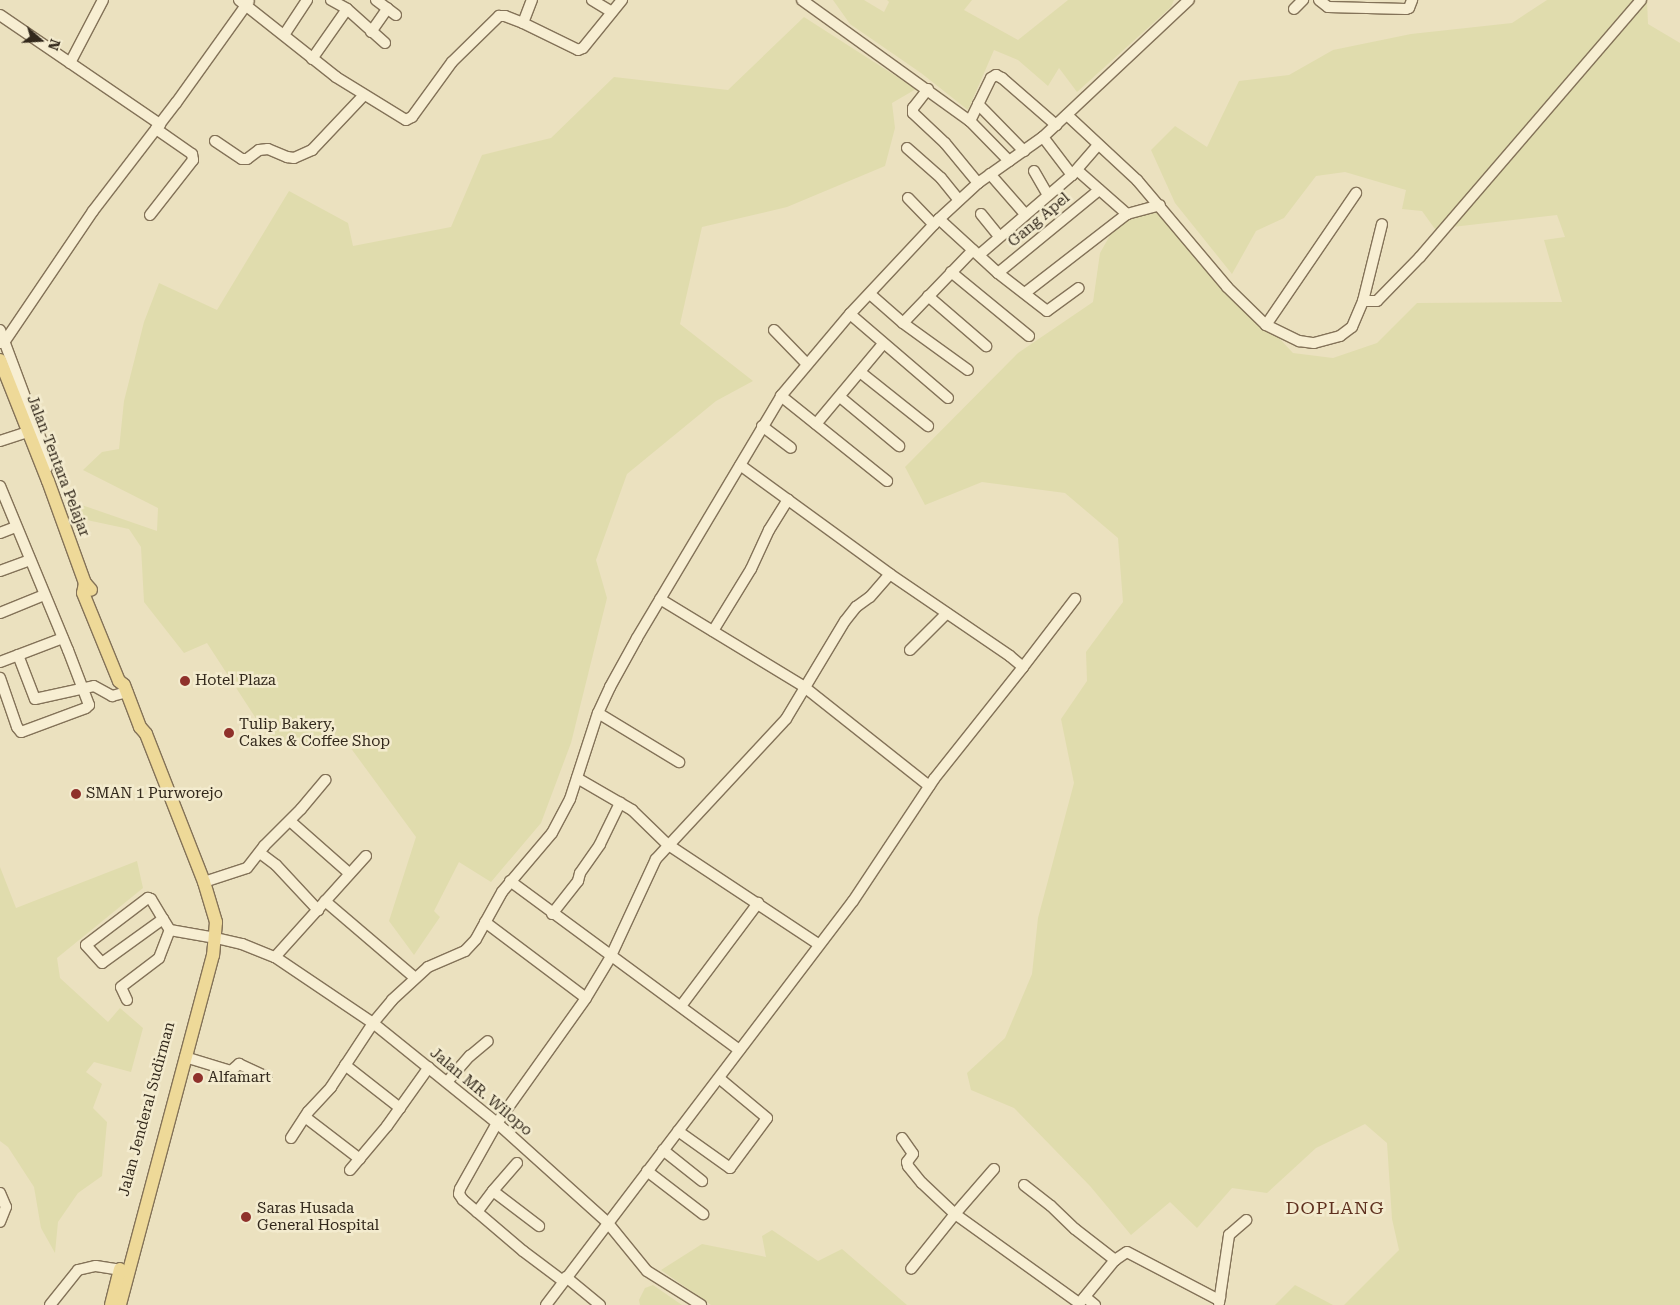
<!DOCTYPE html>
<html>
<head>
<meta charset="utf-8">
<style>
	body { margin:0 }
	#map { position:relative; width:1680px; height:1305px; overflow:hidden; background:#ebe1bf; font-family:"Roboto Serif",serif }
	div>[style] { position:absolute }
	.farmland>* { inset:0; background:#e0dcad }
	.roads { filter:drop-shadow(1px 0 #837258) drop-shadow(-1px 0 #837258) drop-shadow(0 1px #837258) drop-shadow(0 -1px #837258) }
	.minor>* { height:10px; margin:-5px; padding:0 5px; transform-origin:5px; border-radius:5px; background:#f7eed2 }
	.major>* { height:12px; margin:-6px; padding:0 6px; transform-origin:6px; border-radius:6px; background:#eed998 }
	.dots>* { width:14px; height:14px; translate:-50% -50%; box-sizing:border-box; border:2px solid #f3ebce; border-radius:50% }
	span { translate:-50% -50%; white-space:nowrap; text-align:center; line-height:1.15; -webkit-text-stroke:5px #f3ebce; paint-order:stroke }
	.street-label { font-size:15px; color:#33291c }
	.poi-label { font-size:15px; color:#33291c }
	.left { translate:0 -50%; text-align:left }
	.quarter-label { font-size:18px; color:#5e301e; letter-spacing:1px }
	.north { position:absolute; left:15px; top:15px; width:50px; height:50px; -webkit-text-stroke:4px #f3ebce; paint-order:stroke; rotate:109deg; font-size:14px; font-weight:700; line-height:20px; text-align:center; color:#33291c }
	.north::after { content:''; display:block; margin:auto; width:18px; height:22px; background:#33291c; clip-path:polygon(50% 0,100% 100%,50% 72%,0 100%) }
</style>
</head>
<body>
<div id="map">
	<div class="farmland">
		<div style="clip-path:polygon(833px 0,864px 0,884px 12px,889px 2px,887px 0,972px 0,964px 10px,1018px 40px,1068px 0,1174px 0,1171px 7px,1077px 92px,1059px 68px,1048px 86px,1018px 60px,994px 50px,968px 110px,921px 73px,850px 24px)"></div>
		<div style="clip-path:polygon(1547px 0,1647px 0,1648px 24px,1680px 43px,1680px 1305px,1344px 1305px,1399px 1250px,1392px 1219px,1387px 1143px,1365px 1124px,1316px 1148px,1267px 1193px,1232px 1188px,1197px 1228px,1170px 1202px,1131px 1235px,1090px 1186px,1014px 1108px,971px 1090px,967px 1073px,1005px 1038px,1032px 974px,1038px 918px,1074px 783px,1061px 719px,1087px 681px,1086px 652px,1123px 602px,1118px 538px,1065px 493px,982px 482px,925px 505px,905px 467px,1018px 353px,1093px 302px,1100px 253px,1125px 209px,1161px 204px,1229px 285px,1293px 353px,1333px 358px,1377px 343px,1417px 303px,1562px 302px,1544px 240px,1565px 237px,1557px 215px,1435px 229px,1422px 211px,1402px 209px,1406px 190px,1345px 172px,1316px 176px,1284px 218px,1256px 231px,1232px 274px,1175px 203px,1151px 150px,1175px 126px,1207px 147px,1239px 81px,1289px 75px,1333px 50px,1411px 34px,1512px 23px)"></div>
		<div style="clip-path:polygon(804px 17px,916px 89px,892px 103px,895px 128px,885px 166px,787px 207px,702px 227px,680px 324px,753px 381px,716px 401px,627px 474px,596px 560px,607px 598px,571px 743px,541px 823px,491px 882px,459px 862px,434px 911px,440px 917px,414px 955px,389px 921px,416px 837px,350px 747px,308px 748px,266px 734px,207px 643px,184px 653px,144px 602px,141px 547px,129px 529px,82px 519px,76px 503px,157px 531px,158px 508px,83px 470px,102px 452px,119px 449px,124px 401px,144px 322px,159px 283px,217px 310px,289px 191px,348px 223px,353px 246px,451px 227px,482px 155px,551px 138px,614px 77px,728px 90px)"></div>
		<div style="clip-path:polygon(137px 861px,143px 888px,57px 958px,60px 978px,108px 1022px,120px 1008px,143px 1028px,131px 1072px,94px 1062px,86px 1072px,102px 1084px,93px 1108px,107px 1122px,102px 1176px,78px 1193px,58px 1222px,55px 1253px,41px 1228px,34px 1187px,8px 1147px,0 1141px,0 867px,16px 908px)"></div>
		<div style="clip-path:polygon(772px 1230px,818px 1261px,842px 1249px,907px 1305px,711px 1305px,661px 1270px,702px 1244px,766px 1257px,762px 1236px)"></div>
		<div style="clip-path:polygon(653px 1285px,682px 1305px,640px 1305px,639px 1300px,645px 1288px)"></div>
		<div style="clip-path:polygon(1295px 1285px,1333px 1305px,1275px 1305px)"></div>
	</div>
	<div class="roads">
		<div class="minor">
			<div style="left:239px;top:0;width:124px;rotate:38.4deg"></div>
			<div style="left:336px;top:77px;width:82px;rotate:31.6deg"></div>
			<div style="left:406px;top:120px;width:7px;rotate:-27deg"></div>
			<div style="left:412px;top:117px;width:68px;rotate:-54deg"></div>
			<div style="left:452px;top:62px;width:66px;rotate:-44.4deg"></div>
			<div style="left:499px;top:16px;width:6px"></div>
			<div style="left:505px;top:16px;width:19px;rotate:21deg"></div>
			<div style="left:523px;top:23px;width:61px;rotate:26.1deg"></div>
			<div style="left:578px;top:50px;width:5px;rotate:-22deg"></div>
			<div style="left:583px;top:48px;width:62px;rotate:-50.9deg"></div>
			<div style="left:331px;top:0;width:18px;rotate:29deg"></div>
			<div style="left:347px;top:9px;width:51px;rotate:41.8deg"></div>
			<div style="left:376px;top:0;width:25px;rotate:37deg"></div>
			<div style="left:592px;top:0;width:23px;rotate:31deg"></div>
			<div style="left:802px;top:0;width:207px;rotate:35.8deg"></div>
			<div style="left:970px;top:121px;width:56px;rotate:45.7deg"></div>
			<div style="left:1319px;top:0;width:11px;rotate:38deg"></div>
			<div style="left:1328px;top:7px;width:78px;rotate:1.5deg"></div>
			<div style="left:1406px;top:9px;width:3px;rotate:-18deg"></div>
			<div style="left:1409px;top:8px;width:9px;rotate:-69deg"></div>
			<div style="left:1294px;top:9px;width:13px;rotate:-45deg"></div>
			<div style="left:0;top:15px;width:194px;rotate:34.3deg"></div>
			<div style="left:523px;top:23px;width:25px;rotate:-69deg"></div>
			<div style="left:371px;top:32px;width:29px;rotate:-55deg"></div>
			<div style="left:284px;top:35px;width:42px;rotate:-56.7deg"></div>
			<div style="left:312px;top:59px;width:61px;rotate:-55deg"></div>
			<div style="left:70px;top:63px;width:71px;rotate:-62.4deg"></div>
			<div style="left:928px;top:89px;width:24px;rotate:128deg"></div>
			<div style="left:913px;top:108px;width:5px;rotate:90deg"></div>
			<div style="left:913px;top:113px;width:44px;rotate:43.2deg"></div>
			<div style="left:945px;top:143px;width:52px;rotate:50.5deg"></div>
			<div style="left:978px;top:104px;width:66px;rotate:45.6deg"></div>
			<div style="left:1067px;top:115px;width:96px;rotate:42.9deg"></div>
			<div style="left:1137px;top:180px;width:140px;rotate:49.9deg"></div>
			<div style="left:1227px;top:287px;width:54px;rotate:44.3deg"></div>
			<div style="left:1266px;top:325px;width:160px;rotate:-55.7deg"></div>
			<div style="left:970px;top:121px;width:48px;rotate:-64deg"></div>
			<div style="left:991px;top:78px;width:6px;rotate:-31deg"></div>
			<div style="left:996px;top:75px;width:7px;rotate:27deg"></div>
			<div style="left:1002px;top:78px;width:72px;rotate:41deg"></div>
			<div style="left:1043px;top:137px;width:48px;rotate:52.7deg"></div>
			<div style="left:215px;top:141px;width:32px;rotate:34deg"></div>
			<div style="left:242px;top:159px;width:5px"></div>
			<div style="left:247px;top:159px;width:15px;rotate:-37deg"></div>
			<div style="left:259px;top:150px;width:9px;rotate:-6deg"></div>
			<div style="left:268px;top:149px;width:21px;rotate:23deg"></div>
			<div style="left:287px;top:157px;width:7px;rotate:8deg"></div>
			<div style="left:294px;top:158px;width:20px;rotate:-24deg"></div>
			<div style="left:312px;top:150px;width:74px;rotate:-46.6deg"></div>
			<div style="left:907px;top:148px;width:45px;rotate:41.4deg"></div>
			<div style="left:941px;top:178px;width:28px;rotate:51deg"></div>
			<div style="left:1077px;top:170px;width:67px;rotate:41.3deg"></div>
			<div style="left:1034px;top:171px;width:28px;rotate:60deg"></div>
			<div style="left:990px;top:174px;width:53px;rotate:48.8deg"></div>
			<div style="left:908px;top:198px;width:37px;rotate:46deg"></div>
			<div style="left:981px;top:214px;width:28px;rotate:51deg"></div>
			<div style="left:150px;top:215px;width:70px;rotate:-52deg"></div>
			<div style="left:193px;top:160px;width:6px;rotate:-99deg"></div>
			<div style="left:192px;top:154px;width:44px;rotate:-145.2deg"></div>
			<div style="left:939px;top:219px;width:80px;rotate:42.5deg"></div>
			<div style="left:998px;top:273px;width:62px;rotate:37.8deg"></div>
			<div style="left:1047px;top:311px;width:39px;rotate:-36deg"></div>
			<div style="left:979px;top:255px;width:123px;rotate:-40.7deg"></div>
			<div style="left:1072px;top:175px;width:40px;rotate:-49deg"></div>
			<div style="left:951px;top:272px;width:101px;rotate:39.4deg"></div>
			<div style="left:998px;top:273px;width:131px;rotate:-39.4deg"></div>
			<div style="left:1025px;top:293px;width:129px;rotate:-37.8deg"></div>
			<div style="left:1127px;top:214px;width:34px;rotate:-15deg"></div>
			<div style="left:870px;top:294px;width:44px;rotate:41.3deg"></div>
			<div style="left:903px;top:323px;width:80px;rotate:35.9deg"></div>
			<div style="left:928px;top:296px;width:77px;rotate:40.8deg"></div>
			<div style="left:1363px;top:301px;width:14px"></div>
			<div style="left:1377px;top:301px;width:62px;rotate:-45.7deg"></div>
			<div style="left:1420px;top:257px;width:339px;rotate:-49.3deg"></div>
			<div style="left:850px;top:314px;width:129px;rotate:40.6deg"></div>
			<div style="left:903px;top:323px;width:101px;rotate:-46.2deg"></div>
			<div style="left:1266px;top:325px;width:37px;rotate:26deg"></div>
			<div style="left:1299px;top:341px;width:15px;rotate:8deg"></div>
			<div style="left:1314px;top:343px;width:27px;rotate:-15deg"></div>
			<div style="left:1340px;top:336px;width:15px;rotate:-37deg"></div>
			<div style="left:1352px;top:327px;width:28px;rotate:-67deg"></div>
			<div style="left:1363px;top:301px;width:79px;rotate:-76.1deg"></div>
			<div style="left:0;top:330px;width:123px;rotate:69.5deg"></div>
			<div style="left:43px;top:445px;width:23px;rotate:80deg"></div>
			<div style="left:774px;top:330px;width:47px;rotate:45.9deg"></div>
			<div style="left:0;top:343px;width:5px;rotate:-22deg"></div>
			<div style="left:5px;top:341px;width:157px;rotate:-55.9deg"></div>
			<div style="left:93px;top:211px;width:136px;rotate:-52.5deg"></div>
			<div style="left:176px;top:103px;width:125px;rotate:-54.4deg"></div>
			<div style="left:860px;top:372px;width:87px;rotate:38.5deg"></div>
			<div style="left:781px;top:396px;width:136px;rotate:38.7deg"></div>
			<div style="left:840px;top:397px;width:77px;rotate:39.7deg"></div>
			<div style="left:816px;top:424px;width:104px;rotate:-50.1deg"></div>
			<div style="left:762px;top:426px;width:36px;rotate:37deg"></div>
			<div style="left:0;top:441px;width:29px;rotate:-18deg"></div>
			<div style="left:0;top:486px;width:178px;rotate:67.5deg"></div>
			<div style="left:68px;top:650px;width:59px;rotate:69.1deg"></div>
			<div style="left:89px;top:705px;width:4px;rotate:135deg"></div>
			<div style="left:86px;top:708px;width:69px;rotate:159.7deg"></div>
			<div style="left:21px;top:732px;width:6px;rotate:-129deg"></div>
			<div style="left:17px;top:727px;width:52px;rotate:-109.1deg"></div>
			<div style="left:0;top:533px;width:17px;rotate:-21deg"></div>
			<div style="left:0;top:571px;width:32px;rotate:-20deg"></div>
			<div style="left:660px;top:599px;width:167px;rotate:31.3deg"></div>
			<div style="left:803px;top:686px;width:161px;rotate:38.4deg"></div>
			<div style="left:0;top:613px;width:48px;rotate:-22.2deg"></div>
			<div style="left:713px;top:631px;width:73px;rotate:-58.5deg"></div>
			<div style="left:751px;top:569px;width:43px;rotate:-65.2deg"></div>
			<div style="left:769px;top:530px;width:36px;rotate:-58deg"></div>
			<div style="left:910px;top:650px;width:52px;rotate:-45deg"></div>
			<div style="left:18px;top:655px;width:47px;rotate:68.9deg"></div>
			<div style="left:35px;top:699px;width:60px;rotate:-12.4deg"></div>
			<div style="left:94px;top:686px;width:21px;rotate:29deg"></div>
			<div style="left:112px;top:696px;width:16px;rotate:-15deg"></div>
			<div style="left:0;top:662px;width:67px;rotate:-20.9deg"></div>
			<div style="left:1023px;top:667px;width:86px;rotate:-52.6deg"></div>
			<div style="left:598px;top:713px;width:95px;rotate:31.2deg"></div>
			<div style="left:577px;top:778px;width:64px;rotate:30.2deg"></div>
			<div style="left:632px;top:810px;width:49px;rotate:44.2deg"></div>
			<div style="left:667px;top:844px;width:181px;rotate:33.5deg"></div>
			<div style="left:290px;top:821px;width:79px;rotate:41.4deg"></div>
			<div style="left:260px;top:853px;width:20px;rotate:37deg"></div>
			<div style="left:276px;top:865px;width:62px;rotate:47deg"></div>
			<div style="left:510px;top:881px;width:285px;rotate:36.4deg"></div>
			<div style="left:204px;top:882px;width:45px;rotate:-18deg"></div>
			<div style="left:247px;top:868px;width:28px;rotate:-52deg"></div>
			<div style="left:264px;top:846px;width:52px;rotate:-45deg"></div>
			<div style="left:301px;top:809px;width:38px;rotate:-50deg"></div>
			<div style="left:325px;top:901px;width:118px;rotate:40.5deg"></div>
			<div style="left:552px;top:914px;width:42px;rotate:-51.8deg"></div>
			<div style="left:578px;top:881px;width:8px;rotate:-76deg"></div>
			<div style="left:580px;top:873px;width:35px;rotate:-55deg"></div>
			<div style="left:600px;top:844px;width:46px;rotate:-64deg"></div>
			<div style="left:163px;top:919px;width:75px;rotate:144.2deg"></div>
			<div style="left:102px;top:963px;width:24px;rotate:-132deg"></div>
			<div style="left:86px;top:945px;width:78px;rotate:-37.2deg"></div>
			<div style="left:148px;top:898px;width:3px;rotate:18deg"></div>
			<div style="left:151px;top:899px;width:23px;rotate:59deg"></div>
			<div style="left:163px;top:919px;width:13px;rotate:58deg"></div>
			<div style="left:170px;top:930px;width:39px;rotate:10deg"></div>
			<div style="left:485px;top:922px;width:126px;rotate:37deg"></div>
			<div style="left:216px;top:938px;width:27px;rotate:13deg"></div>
			<div style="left:242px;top:944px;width:35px;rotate:22deg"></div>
			<div style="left:275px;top:957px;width:118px;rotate:34deg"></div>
			<div style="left:373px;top:1023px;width:159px;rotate:38.9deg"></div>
			<div style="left:497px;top:1123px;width:148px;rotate:42deg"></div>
			<div style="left:607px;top:1222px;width:63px;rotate:50.8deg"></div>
			<div style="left:647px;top:1271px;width:64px;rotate:32.2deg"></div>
			<div style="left:275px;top:957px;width:136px;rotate:-48deg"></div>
			<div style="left:127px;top:1000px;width:14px;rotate:-115deg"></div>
			<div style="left:121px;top:987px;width:48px;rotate:-37.3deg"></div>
			<div style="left:159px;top:958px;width:30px;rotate:-69deg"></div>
			<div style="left:681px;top:1006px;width:129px;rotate:-53.2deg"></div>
			<div style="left:185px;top:1057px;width:48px;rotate:16.9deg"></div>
			<div style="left:231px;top:1071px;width:11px;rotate:-41deg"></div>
			<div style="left:239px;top:1064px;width:31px;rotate:25deg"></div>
			<div style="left:345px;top:1065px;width:70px;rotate:38deg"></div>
			<div style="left:447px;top:1082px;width:35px;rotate:-49deg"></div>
			<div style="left:470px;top:1056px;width:23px;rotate:-40deg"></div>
			<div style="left:305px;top:1117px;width:69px;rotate:37.4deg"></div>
			<div style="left:678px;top:1131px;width:64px;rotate:35.4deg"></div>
			<div style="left:730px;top:1168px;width:62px;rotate:-53.5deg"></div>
			<div style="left:767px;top:1118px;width:62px;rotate:-140.2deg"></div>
			<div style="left:291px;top:1138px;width:31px;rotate:-57deg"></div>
			<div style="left:308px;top:1112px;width:34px;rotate:-47deg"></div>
			<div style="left:331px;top:1087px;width:77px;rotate:-56.7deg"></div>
			<div style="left:373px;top:1023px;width:30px;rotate:-50deg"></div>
			<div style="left:392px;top:1000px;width:49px;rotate:-42.5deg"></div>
			<div style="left:428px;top:967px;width:40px;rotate:-23.4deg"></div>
			<div style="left:465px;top:951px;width:16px;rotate:-47deg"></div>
			<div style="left:476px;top:939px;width:54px;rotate:-61deg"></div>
			<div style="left:502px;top:892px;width:77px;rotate:-49.7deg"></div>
			<div style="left:552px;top:833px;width:38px;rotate:-62deg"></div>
			<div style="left:570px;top:799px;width:90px;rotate:-72deg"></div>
			<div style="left:598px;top:713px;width:29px;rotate:-65deg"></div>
			<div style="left:610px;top:687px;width:56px;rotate:-61.1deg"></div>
			<div style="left:637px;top:638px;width:282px;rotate:-59.2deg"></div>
			<div style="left:781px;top:396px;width:107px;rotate:-49.9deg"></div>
			<div style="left:850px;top:314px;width:130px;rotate:-46.9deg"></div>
			<div style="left:939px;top:219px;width:53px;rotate:-42.7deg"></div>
			<div style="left:978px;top:183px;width:80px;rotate:-35.3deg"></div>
			<div style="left:1043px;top:137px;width:200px;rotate:-43.2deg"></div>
			<div style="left:902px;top:1138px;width:19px;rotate:55deg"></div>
			<div style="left:913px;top:1154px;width:10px;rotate:127deg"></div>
			<div style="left:907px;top:1162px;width:4px;rotate:76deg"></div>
			<div style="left:908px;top:1166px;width:22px;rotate:51deg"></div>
			<div style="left:922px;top:1183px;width:45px;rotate:43.2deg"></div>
			<div style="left:955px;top:1214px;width:70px;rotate:128.7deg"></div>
			<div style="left:663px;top:1150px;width:50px;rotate:38.5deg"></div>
			<div style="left:517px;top:1163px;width:37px;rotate:131deg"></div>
			<div style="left:493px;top:1191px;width:58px;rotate:37.3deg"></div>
			<div style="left:994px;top:1169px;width:60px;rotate:130.9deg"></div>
			<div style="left:955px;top:1214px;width:153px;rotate:35.7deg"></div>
			<div style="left:350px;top:1170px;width:57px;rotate:-49.9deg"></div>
			<div style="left:387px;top:1126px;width:72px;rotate:-54.6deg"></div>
			<div style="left:647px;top:1171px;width:71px;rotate:37.5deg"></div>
			<div style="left:1024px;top:1185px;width:34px;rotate:38deg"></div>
			<div style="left:1051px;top:1206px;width:33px;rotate:44deg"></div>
			<div style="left:1075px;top:1229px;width:51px;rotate:37.8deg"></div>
			<div style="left:0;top:1193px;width:15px;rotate:67deg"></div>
			<div style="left:6px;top:1207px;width:16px;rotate:112deg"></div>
			<div style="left:477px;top:1212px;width:26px;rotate:-53deg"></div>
			<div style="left:566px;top:1277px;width:44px;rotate:39.5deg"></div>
			<div style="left:563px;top:1281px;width:50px;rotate:-143.1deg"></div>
			<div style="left:523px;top:1251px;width:79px;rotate:-139.6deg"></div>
			<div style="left:463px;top:1200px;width:7px;rotate:-124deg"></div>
			<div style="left:459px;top:1194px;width:5px;rotate:-79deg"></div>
			<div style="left:460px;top:1189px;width:76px;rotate:-60.7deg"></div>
			<div style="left:497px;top:1123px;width:153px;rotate:-54.5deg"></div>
			<div style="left:586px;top:998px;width:47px;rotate:-59deg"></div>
			<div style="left:610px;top:958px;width:109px;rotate:-65.1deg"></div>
			<div style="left:656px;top:859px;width:191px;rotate:-47.1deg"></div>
			<div style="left:786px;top:719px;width:114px;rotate:-59deg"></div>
			<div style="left:845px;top:621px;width:18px;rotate:-52deg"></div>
			<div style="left:856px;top:607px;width:17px;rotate:-36deg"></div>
			<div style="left:870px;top:597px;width:30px;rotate:-49deg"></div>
			<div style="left:1085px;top:1297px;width:13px;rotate:39deg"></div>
			<div style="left:1219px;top:1303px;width:69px;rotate:-81.6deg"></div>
			<div style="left:1229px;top:1235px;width:23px;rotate:-41deg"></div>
			<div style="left:50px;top:1305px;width:45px;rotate:-51.3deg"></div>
			<div style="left:78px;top:1270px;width:18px;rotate:-13deg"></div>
			<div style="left:96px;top:1266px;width:24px;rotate:9deg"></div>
			<div style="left:546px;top:1305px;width:507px;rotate:-52.77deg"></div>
			<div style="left:853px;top:901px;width:146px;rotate:-56.4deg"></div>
			<div style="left:934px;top:779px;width:143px;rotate:-51.5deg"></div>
			<div style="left:1023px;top:667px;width:17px;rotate:-140deg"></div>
			<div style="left:1010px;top:656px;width:145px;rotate:-145.7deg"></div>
			<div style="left:890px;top:574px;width:185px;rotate:-144deg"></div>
			<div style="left:1078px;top:1305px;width:58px;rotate:-50.6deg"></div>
			<div style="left:1115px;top:1260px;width:14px;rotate:-34deg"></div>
			<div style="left:1127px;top:1252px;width:102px;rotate:27.6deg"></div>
			<div style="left:1217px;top:1299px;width:4px;rotate:-34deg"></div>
		</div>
		<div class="major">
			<div style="left:0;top:360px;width:130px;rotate:68.4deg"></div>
			<div style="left:48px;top:481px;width:109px;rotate:70.1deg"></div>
			<div style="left:85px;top:583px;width:9px;rotate:49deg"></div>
			<div style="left:85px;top:583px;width:10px;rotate:101deg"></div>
			<div style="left:83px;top:593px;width:95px;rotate:67.8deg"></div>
			<div style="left:119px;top:681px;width:6px;rotate:39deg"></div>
			<div style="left:124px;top:685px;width:45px;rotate:69.1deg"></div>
			<div style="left:140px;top:727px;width:9px;rotate:49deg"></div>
			<div style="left:146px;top:734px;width:159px;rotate:68.6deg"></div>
			<div style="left:204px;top:882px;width:42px;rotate:73.3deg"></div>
			<div style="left:216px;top:922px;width:33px;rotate:95deg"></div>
			<div style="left:213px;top:955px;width:362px;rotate:104.9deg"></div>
			<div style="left:111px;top:1305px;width:37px;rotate:-76deg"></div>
		</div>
	</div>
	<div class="dots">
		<div style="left:185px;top:681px;background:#8f312b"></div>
		<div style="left:229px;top:733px;background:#8f312b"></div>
		<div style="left:76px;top:794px;background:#8f312b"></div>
		<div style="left:198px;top:1078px;background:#8f312b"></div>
		<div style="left:246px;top:1217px;background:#8f312b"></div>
	</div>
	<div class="street-label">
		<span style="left:1039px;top:220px;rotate:-40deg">Gang Apel</span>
		<span style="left:58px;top:466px;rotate:69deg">Jalan Tentara Pelajar</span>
		<span style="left:481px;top:1092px;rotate:40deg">Jalan MR. Wilopo</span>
		<span style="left:147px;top:1109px;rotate:-75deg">Jalan Jenderal Sudirman</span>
	</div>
	<div class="poi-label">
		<span class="left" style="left:195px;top:681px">Hotel Plaza</span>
		<span class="left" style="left:239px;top:733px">Tulip Bakery,<br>Cakes &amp; Coffee Shop</span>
		<span class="left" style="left:86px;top:794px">SMAN 1 Purworejo</span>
		<span class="left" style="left:208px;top:1078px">Alfamart</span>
		<span class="left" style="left:257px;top:1217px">Saras Husada<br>General Hospital</span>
	</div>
	<div class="quarter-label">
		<span style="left:1335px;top:1208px">DOPLANG</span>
	</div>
	<div class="north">N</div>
</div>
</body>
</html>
